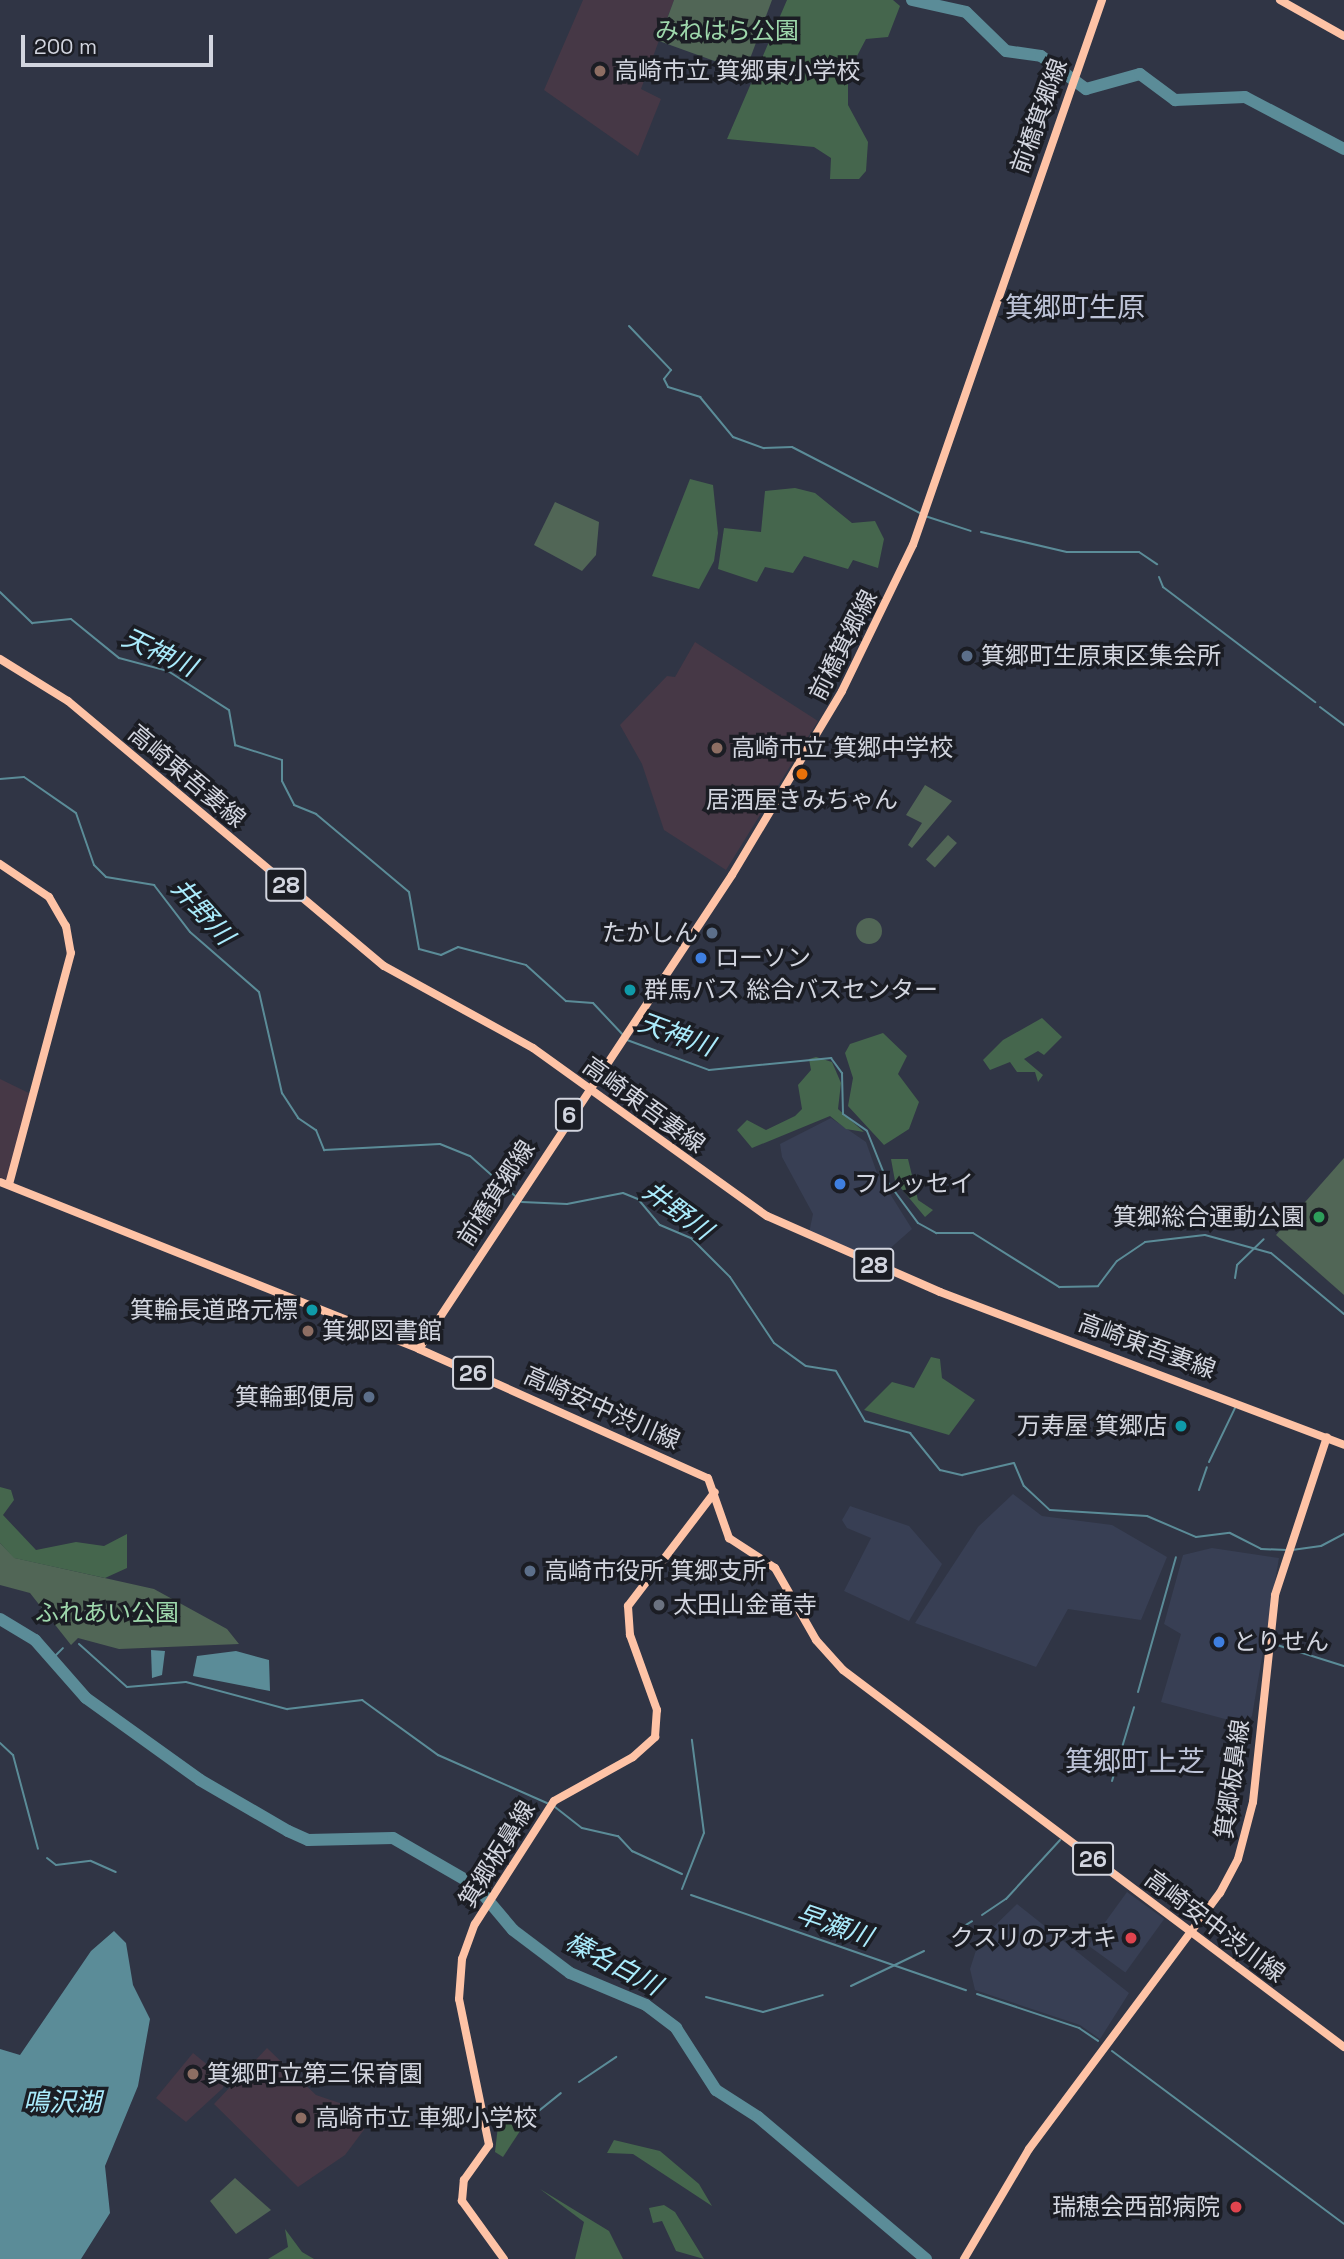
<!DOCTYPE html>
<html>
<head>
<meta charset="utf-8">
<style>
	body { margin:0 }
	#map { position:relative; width:1344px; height:2259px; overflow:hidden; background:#303545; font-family:"Space Grotesk","Noto Sans JP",sans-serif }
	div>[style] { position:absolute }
	.built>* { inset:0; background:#383f54; transform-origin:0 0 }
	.education>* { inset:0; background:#463846 }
	.green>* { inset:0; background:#516656; transform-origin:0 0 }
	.round { border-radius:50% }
	.forest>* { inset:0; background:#45664d }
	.water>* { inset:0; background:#5b8c98 }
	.stream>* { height:2px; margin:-1px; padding:0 1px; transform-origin:1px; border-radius:1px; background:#5b8c98 }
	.river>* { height:12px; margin:-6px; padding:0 6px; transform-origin:6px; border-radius:6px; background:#5b8c98 }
	.major>* { height:8px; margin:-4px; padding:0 4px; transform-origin:4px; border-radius:4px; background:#fec3a6 }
	.dots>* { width:19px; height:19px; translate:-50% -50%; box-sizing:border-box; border:4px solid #1b1d24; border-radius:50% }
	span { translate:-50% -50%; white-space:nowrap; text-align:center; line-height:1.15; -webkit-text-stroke:7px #1b1d24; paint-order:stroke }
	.shield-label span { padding:2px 5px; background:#1b1d24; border:2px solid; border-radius:5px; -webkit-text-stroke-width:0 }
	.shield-label { font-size:23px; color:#d2d5df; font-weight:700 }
	.park-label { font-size:24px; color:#9ed8ac }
	.poi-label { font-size:24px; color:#d2d5df }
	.left { translate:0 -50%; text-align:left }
	.right { translate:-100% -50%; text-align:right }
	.street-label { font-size:24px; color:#d2d5df }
	.water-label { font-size:26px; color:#aaebfc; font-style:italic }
	.quarter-label { font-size:28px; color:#bdc3d7 }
	.scale { position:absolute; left:21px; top:35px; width:192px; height:32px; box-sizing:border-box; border:4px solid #d2d5df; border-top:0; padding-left:9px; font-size:21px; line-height:24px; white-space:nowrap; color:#d2d5df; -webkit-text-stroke:5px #1b1d24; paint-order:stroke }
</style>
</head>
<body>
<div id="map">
	<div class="built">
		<div style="clip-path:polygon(831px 1118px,866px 1142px,877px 1173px,912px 1229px,878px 1259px,809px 1233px,813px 1214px,782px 1157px,780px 1144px)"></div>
		<div style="clip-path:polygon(1013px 1494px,1042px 1516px,1112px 1525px,1167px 1557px,1141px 1620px,1068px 1609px,1036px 1667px,915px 1623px,978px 1527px)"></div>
		<div style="clip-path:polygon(850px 1506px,909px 1526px,942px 1564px,909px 1621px,844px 1591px,871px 1538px,847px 1528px,842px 1520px)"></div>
		<div style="clip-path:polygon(1212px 1548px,1279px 1558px,1252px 1716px,1244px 1724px,1161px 1702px,1181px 1634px,1164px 1624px,1183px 1555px)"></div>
		<div style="left:1127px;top:1892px;width:46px;height:66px;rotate:36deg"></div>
		<div style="clip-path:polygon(1017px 1904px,1129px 1993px,1100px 2039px,1080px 2025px,975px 1990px,970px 1969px,979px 1941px)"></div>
	</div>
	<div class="education">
		<div style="clip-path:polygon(583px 0,674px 0,641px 89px,661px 99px,638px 156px,544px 90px)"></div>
		<div style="clip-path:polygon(695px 642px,818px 721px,726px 870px,664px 830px,642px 764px,620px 725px,667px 676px,675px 677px)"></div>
		<div style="clip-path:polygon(0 1079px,33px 1095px,6px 1180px,0 1177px)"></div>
		<div style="clip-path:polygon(267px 2048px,316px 2095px,375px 2115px,345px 2155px,298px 2187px,214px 2104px)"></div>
		<div style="clip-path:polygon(193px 2053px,225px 2079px,223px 2088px,186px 2122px,156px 2098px)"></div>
	</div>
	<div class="green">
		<div style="clip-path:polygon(674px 0,772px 0,745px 72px,659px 41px)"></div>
		<div style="clip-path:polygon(555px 502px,599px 522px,596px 555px,582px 571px,534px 545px)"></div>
		<div style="clip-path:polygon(925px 785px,952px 801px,912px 848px,908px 845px,922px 823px,906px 815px)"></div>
		<div style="left:948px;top:835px;width:12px;height:33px;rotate:42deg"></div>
		<div class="round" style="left:856px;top:918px;width:26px;height:26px"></div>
		<div style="clip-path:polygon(1344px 1158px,1344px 1295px,1276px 1235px)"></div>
		<div style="clip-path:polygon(0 1543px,15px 1558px,154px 1589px,227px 1629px,239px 1644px,119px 1649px,78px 1638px,71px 1645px,30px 1593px,0 1585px)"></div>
		<div style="clip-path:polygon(235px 2178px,271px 2210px,236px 2234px,210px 2201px)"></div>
	</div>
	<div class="forest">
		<div style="clip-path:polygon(787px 0,893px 0,900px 6px,888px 37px,866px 39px,848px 73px,848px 105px,868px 142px,866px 171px,859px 179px,830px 179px,831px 158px,814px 147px,727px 139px)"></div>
		<div style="clip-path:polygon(690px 479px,713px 485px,718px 533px,714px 561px,699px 589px,652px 576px)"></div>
		<div style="clip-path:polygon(795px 488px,815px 493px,852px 523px,875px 521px,884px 539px,878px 568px,853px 560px,848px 569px,804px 556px,793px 573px,765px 567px,757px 582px,718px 569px,724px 528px,761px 532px,765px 491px)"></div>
		<div style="clip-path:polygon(1042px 1018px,1062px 1037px,1044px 1055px,1038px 1051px,1024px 1059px,1043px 1075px,1038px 1082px,1035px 1072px,1017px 1072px,1010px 1062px,990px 1070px,983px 1060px,1003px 1040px)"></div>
		<div style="clip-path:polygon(883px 1033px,907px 1056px,898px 1074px,919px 1102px,909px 1129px,884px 1145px,848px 1106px,853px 1078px,845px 1053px,850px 1044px)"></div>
		<div style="clip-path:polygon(816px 1057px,832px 1062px,841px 1083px,838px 1109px,864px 1132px,846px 1129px,830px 1116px,752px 1148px,737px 1130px,747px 1120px,766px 1130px,795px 1116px,802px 1109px,798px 1085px,811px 1070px,809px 1059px)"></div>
		<div style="clip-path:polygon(891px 1159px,908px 1159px,918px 1200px,933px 1210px,925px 1217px,895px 1181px)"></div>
		<div style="clip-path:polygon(931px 1357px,940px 1359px,942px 1378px,975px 1400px,949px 1435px,864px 1410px,892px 1382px,914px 1388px)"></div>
		<div style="clip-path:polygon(0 1487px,11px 1490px,14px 1500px,3px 1515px,36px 1550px,76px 1542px,104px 1546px,127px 1534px,127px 1568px,105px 1578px,14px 1558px,0 1543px)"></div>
		<div style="clip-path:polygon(499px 2117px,522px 2128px,503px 2157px,495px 2152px)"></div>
		<div style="clip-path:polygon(614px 2140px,660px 2151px,699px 2184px,712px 2206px,633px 2154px,607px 2153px)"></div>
		<div style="clip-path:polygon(540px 2189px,609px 2231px,623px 2259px,575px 2259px,584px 2222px)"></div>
		<div style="clip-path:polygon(664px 2205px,675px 2212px,704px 2259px,676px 2251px,662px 2221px,653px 2223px,649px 2208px)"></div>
		<div style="clip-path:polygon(285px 2229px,302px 2252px,314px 2259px,268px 2259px,288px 2247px)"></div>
	</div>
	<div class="water">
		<div style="clip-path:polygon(151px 1650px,165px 1651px,162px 1675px,152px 1678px)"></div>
		<div style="clip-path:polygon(236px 1651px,269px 1660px,270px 1691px,193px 1676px,197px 1656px)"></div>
		<div style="clip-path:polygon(114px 1931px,126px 1943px,133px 1985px,150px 2019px,138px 2086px,105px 2166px,110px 2213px,81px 2259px,0 2259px,0 2049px,20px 2055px,91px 1951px)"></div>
	</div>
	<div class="stream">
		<div style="left:629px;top:326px;width:61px;rotate:46.3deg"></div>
		<div style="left:671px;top:370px;width:11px;rotate:128deg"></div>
		<div style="left:664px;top:379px;width:9px;rotate:63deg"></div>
		<div style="left:668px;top:387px;width:34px;rotate:17deg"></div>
		<div style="left:700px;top:397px;width:52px;rotate:50.5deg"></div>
		<div style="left:733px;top:437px;width:33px;rotate:20deg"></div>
		<div style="left:764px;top:448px;width:28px;rotate:-2deg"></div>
		<div style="left:792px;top:447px;width:144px;rotate:27.3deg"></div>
		<div style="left:925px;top:516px;width:48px;rotate:18.1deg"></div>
		<div style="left:981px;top:532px;width:88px;rotate:13.1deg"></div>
		<div style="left:1067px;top:552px;width:72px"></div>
		<div style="left:1139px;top:552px;width:22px;rotate:34deg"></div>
		<div style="left:1159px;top:577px;width:11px;rotate:68deg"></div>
		<div style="left:1163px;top:587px;width:191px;rotate:37.1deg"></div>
		<div style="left:0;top:592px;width:45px;rotate:44.1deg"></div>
		<div style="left:32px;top:623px;width:39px;rotate:-6deg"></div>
		<div style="left:71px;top:619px;width:62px;rotate:39.1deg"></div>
		<div style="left:119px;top:658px;width:51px;rotate:14.9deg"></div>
		<div style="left:168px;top:671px;width:72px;rotate:32.6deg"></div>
		<div style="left:229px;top:710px;width:36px;rotate:80deg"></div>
		<div style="left:235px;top:745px;width:49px;rotate:17.7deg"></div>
		<div style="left:282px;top:760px;width:21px;rotate:90deg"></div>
		<div style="left:282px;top:781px;width:27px;rotate:63deg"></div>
		<div style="left:294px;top:805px;width:24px;rotate:22deg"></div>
		<div style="left:316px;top:814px;width:121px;rotate:40deg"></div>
		<div style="left:409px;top:892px;width:58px;rotate:80deg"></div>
		<div style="left:419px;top:949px;width:23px;rotate:15deg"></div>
		<div style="left:441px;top:955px;width:19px;rotate:-25deg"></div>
		<div style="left:458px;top:947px;width:70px;rotate:14.8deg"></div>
		<div style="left:526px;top:965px;width:54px;rotate:42deg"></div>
		<div style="left:566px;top:1001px;width:27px;rotate:4deg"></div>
		<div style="left:593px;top:1003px;width:45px;rotate:46.8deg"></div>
		<div style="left:1320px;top:707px;width:30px;rotate:37deg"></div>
		<div style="left:0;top:779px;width:24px;rotate:-5deg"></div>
		<div style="left:24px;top:777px;width:63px;rotate:34.7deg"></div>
		<div style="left:76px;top:813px;width:55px;rotate:70.9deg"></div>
		<div style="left:94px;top:865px;width:17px;rotate:45deg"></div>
		<div style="left:106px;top:877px;width:49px;rotate:9.5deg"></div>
		<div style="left:154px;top:885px;width:59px;rotate:52.5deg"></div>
		<div style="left:190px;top:932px;width:91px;rotate:41deg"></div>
		<div style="left:259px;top:992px;width:104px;rotate:77.2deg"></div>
		<div style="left:282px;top:1093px;width:30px;rotate:57deg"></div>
		<div style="left:298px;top:1118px;width:22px;rotate:34deg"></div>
		<div style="left:316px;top:1130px;width:22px;rotate:68deg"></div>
		<div style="left:324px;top:1150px;width:116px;rotate:-3deg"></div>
		<div style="left:440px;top:1144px;width:32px;rotate:22deg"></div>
		<div style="left:470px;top:1156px;width:60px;rotate:41.6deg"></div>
		<div style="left:627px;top:1040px;width:87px;rotate:20.1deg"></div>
		<div style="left:709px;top:1070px;width:123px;rotate:-5.6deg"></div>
		<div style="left:831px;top:1058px;width:19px;rotate:54deg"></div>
		<div style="left:842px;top:1073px;width:41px;rotate:88.6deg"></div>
		<div style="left:843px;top:1114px;width:29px;rotate:35deg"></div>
		<div style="left:867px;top:1131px;width:54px;rotate:68.2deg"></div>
		<div style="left:887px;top:1181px;width:52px;rotate:53.6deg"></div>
		<div style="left:918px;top:1223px;width:21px;rotate:29deg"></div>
		<div style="left:936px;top:1233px;width:37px"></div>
		<div style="left:973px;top:1233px;width:102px;rotate:32.1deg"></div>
		<div style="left:1059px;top:1287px;width:39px;rotate:-1deg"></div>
		<div style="left:1098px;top:1286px;width:31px;rotate:-53deg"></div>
		<div style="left:1117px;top:1261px;width:34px;rotate:-34deg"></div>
		<div style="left:1145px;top:1242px;width:60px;rotate:-6.7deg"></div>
		<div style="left:1205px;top:1235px;width:68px;rotate:15.3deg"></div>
		<div style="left:1271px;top:1253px;width:95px;rotate:39.9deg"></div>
		<div style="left:522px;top:1202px;width:45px;rotate:2.5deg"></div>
		<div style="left:567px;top:1204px;width:57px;rotate:-11.1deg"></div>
		<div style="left:623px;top:1193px;width:16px;rotate:22deg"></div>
		<div style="left:638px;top:1199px;width:34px;rotate:50deg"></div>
		<div style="left:660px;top:1225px;width:34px;rotate:23deg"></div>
		<div style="left:691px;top:1238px;width:55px;rotate:45deg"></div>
		<div style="left:730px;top:1277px;width:79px;rotate:56.3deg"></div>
		<div style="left:774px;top:1343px;width:39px;rotate:36deg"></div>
		<div style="left:806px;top:1366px;width:30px;rotate:9deg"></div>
		<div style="left:836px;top:1371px;width:58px;rotate:59.9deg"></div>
		<div style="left:865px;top:1421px;width:47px;rotate:14.9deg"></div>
		<div style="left:910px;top:1433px;width:48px;rotate:51deg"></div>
		<div style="left:940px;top:1470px;width:23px;rotate:13deg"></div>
		<div style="left:962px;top:1475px;width:53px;rotate:-13deg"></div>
		<div style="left:1014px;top:1463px;width:25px;rotate:67deg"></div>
		<div style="left:1024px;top:1486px;width:35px;rotate:43deg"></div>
		<div style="left:1050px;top:1510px;width:97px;rotate:3.5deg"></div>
		<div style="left:1147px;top:1516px;width:53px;rotate:23.2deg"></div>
		<div style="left:1196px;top:1537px;width:34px;rotate:-7deg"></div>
		<div style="left:1230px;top:1533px;width:35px;rotate:27deg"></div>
		<div style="left:1261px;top:1549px;width:26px;rotate:2deg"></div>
		<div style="left:1235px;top:1278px;width:13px;rotate:-81deg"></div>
		<div style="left:1237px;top:1265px;width:37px;rotate:-44deg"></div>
		<div style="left:1209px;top:1462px;width:62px;rotate:-64.3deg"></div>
		<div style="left:1199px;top:1490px;width:24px;rotate:-71deg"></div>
		<div style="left:1292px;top:1550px;width:29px;rotate:-8deg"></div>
		<div style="left:1321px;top:1546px;width:26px;rotate:-28deg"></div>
		<div style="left:79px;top:1644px;width:64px;rotate:41.9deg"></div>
		<div style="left:127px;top:1687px;width:59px;rotate:-4.8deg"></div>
		<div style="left:186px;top:1682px;width:105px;rotate:15deg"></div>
		<div style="left:287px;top:1709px;width:76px;rotate:-6.8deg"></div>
		<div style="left:362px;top:1700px;width:94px;rotate:35.9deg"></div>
		<div style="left:438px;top:1755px;width:119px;rotate:23.8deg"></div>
		<div style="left:1277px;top:1645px;width:70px;rotate:17.4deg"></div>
		<div style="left:53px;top:1658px;width:14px;rotate:-45deg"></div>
		<div style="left:1138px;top:1692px;width:140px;rotate:-74.3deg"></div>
		<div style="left:0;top:1743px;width:18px;rotate:43deg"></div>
		<div style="left:13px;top:1755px;width:97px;rotate:75.1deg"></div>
		<div style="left:1112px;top:1781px;width:77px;rotate:-73.4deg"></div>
		<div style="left:555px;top:1807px;width:34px;rotate:38deg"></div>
		<div style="left:582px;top:1828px;width:37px;rotate:13deg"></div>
		<div style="left:618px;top:1836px;width:21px;rotate:47deg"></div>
		<div style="left:632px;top:1851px;width:55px;rotate:24.7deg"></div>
		<div style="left:47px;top:1858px;width:11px;rotate:38deg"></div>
		<div style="left:56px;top:1865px;width:35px;rotate:-7deg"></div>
		<div style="left:91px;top:1861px;width:27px;rotate:24deg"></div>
		<div style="left:682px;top:1889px;width:60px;rotate:-68.6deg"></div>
		<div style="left:704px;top:1833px;width:94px;rotate:-97.4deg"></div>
		<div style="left:691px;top:1895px;width:291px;rotate:19.1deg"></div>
		<div style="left:982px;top:1915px;width:29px;rotate:-34deg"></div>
		<div style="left:1006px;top:1899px;width:80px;rotate:-47.5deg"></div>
		<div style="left:950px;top:1935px;width:26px;rotate:-32deg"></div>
		<div style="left:851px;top:1986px;width:81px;rotate:-25.6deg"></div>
		<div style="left:977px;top:1994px;width:108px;rotate:18.4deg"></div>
		<div style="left:1079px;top:2028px;width:23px;rotate:34deg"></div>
		<div style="left:706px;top:1997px;width:59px;rotate:14.7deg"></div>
		<div style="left:763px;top:2012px;width:62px;rotate:-15.8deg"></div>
		<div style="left:1112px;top:2051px;width:289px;rotate:36.7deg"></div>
		<div style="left:579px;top:2082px;width:45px;rotate:-34deg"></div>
		<div style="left:525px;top:2122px;width:46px;rotate:-38.9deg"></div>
	</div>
	<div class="river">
		<div style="left:912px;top:0;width:55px;rotate:12.5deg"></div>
		<div style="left:966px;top:12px;width:56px;rotate:44.3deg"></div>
		<div style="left:1006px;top:51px;width:35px;rotate:8deg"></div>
		<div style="left:1041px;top:56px;width:56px;rotate:36.3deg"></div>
		<div style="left:1086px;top:89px;width:56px;rotate:-15.5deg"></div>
		<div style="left:1140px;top:74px;width:44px;rotate:36.6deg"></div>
		<div style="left:1175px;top:100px;width:70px;rotate:-2.5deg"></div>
		<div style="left:1245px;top:97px;width:112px;rotate:27.7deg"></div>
		<div style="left:0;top:1619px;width:41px;rotate:31deg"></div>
		<div style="left:35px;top:1640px;width:77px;rotate:48.7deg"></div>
		<div style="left:86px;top:1698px;width:140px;rotate:35.7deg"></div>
		<div style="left:200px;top:1780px;width:102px;rotate:30.1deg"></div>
		<div style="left:288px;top:1831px;width:22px;rotate:24deg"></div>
		<div style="left:308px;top:1840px;width:85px;rotate:-1.3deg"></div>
		<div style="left:393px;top:1838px;width:96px;rotate:30deg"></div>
		<div style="left:476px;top:1886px;width:57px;rotate:49.9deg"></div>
		<div style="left:513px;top:1930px;width:71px;rotate:37deg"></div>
		<div style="left:570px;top:1973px;width:82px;rotate:22.8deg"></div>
		<div style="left:646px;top:2005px;width:38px;rotate:37deg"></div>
		<div style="left:676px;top:2028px;width:74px;rotate:57.2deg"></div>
		<div style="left:716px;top:2090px;width:50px;rotate:32.7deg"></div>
		<div style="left:758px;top:2117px;width:220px;rotate:40.2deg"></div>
	</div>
	<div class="major">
		<div style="left:1280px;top:0;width:73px;rotate:29.4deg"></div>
		<div style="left:0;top:659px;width:80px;rotate:31.7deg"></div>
		<div style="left:68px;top:701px;width:412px;rotate:40deg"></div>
		<div style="left:384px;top:966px;width:170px;rotate:28.8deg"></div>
		<div style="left:533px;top:1048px;width:288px;rotate:35.7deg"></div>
		<div style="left:767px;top:1216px;width:189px;rotate:23.7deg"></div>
		<div style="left:940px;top:1292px;width:432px;rotate:20.7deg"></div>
		<div style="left:0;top:864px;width:59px;rotate:34deg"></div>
		<div style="left:49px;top:897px;width:34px;rotate:60deg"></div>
		<div style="left:66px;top:926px;width:27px;rotate:80deg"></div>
		<div style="left:71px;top:953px;width:240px;rotate:105deg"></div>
		<div style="left:0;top:1182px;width:451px;rotate:21.7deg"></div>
		<div style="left:419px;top:1349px;width:316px;rotate:24.1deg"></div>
		<div style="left:708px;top:1478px;width:64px;rotate:70.7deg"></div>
		<div style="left:729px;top:1538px;width:55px;rotate:33.1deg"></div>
		<div style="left:775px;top:1568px;width:83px;rotate:60.3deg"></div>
		<div style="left:816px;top:1640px;width:40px;rotate:48deg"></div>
		<div style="left:843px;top:1670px;width:627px;rotate:36.96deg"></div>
		<div style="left:419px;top:1349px;width:568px;rotate:-56.56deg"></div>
		<div style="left:732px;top:875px;width:214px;rotate:-59.1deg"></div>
		<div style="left:842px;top:691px;width:162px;rotate:-64.1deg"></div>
		<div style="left:913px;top:545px;width:577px;rotate:-70.87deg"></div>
		<div style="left:504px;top:2259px;width:72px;rotate:-125.9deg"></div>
		<div style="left:462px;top:2201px;width:21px;rotate:-85deg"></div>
		<div style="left:464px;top:2180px;width:43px;rotate:-54.5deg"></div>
		<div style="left:489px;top:2145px;width:149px;rotate:-101.6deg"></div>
		<div style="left:459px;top:1999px;width:40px;rotate:-85.7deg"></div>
		<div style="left:462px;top:1959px;width:37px;rotate:-70deg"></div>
		<div style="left:475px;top:1924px;width:146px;rotate:-57.3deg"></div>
		<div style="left:554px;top:1801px;width:90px;rotate:-29.1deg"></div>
		<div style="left:633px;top:1757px;width:30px;rotate:-42deg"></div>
		<div style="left:655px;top:1737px;width:27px;rotate:-86deg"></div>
		<div style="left:657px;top:1710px;width:80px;rotate:-109.8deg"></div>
		<div style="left:630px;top:1635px;width:29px;rotate:-94deg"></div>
		<div style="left:628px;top:1606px;width:143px;rotate:-52.7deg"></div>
		<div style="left:964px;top:2259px;width:128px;rotate:-59.4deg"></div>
		<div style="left:1029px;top:2149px;width:319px;rotate:-53.3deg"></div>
		<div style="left:1220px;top:1893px;width:38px;rotate:-62deg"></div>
		<div style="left:1238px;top:1859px;width:59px;rotate:-75.3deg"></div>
		<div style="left:1253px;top:1802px;width:208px;rotate:-83.9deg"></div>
		<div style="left:1275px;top:1595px;width:166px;rotate:-71.8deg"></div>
	</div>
	<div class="dots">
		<div style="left:600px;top:71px;background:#8d6e63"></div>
		<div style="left:967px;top:656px;background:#5c6f8a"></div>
		<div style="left:717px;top:748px;background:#8d6e63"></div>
		<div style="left:802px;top:774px;background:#e8710a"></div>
		<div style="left:712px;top:933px;background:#5c6f8a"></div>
		<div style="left:701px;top:958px;background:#3f7fe0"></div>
		<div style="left:630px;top:990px;background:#0f9aa8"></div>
		<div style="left:840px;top:1184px;background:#3f7fe0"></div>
		<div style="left:1319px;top:1217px;background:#2e9e5b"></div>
		<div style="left:312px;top:1310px;background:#0f9aa8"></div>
		<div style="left:308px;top:1331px;background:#8d6e63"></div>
		<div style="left:369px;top:1397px;background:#5c6f8a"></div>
		<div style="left:1181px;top:1426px;background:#0f9aa8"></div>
		<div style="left:530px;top:1571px;background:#5c6f8a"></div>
		<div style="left:659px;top:1605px;background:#6b7280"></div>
		<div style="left:1219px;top:1642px;background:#3f7fe0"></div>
		<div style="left:1131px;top:1938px;background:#e0444e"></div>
		<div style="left:193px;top:2074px;background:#8d6e63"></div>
		<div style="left:301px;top:2118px;background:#8d6e63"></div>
		<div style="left:1236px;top:2207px;background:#e0444e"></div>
	</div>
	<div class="shield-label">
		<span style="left:286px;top:885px">28</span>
		<span style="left:569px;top:1115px">6</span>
		<span style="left:874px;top:1265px">28</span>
		<span style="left:473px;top:1373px">26</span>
		<span style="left:1093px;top:1859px">26</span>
	</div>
	<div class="park-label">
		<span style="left:727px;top:31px">みねはら公園</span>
		<span style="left:107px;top:1613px">ふれあい公園</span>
	</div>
	<div class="poi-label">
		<span class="left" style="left:614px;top:71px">高崎市立 箕郷東小学校</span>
		<span class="left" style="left:981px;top:656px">箕郷町生原東区集会所</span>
		<span class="left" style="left:731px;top:748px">高崎市立 箕郷中学校</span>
		<span style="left:802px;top:800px">居酒屋きみちゃん</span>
		<span class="right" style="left:698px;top:933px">たかしん</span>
		<span class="left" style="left:715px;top:958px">ローソン</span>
		<span class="left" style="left:644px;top:990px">群馬バス 総合バスセンター</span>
		<span class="left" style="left:854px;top:1184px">フレッセイ</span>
		<span class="right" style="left:1305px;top:1217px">箕郷総合運動公園</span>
		<span class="right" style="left:298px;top:1310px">箕輪長道路元標</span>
		<span class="left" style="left:322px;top:1331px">箕郷図書館</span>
		<span class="right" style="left:355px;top:1397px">箕輪郵便局</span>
		<span class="right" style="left:1167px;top:1426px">万寿屋 箕郷店</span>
		<span class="left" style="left:544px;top:1571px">高崎市役所 箕郷支所</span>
		<span class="left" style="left:673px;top:1605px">太田山金竜寺</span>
		<span class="left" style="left:1233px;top:1642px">とりせん</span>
		<span class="right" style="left:1117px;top:1938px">クスリのアオキ</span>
		<span class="left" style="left:207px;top:2074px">箕郷町立第三保育園</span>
		<span class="left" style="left:315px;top:2118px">高崎市立 車郷小学校</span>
		<span class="right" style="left:1220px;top:2207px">瑞穂会西部病院</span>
	</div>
	<div class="street-label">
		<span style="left:1039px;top:116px;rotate:-70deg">前橋箕郷線</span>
		<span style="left:843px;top:645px;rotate:-63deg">前橋箕郷線</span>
		<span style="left:187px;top:776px;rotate:40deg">高崎東吾妻線</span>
		<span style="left:644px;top:1105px;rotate:36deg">高崎東吾妻線</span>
		<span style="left:496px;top:1193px;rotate:-57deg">前橋箕郷線</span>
		<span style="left:1147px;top:1346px;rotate:20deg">高崎東吾妻線</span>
		<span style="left:602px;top:1408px;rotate:24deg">高崎安中渋川線</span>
		<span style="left:1232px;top:1779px;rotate:-82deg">箕郷板鼻線</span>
		<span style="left:497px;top:1854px;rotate:-58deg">箕郷板鼻線</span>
		<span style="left:1215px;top:1926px;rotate:37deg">高崎安中渋川線</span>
	</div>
	<div class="water-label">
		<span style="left:159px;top:653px;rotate:25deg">天神川</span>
		<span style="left:202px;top:912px;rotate:48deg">井野川</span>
		<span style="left:676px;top:1035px;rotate:20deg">天神川</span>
		<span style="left:677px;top:1211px;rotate:36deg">井野川</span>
		<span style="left:834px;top:1926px;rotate:19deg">早瀬川</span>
		<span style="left:613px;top:1964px;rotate:28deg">榛名白川</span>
		<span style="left:62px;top:2103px">鳴沢湖</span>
	</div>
	<div class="quarter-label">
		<span style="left:1075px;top:307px">箕郷町生原</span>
		<span style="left:1135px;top:1761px">箕郷町上芝</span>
	</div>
	<div class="scale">200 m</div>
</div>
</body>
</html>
